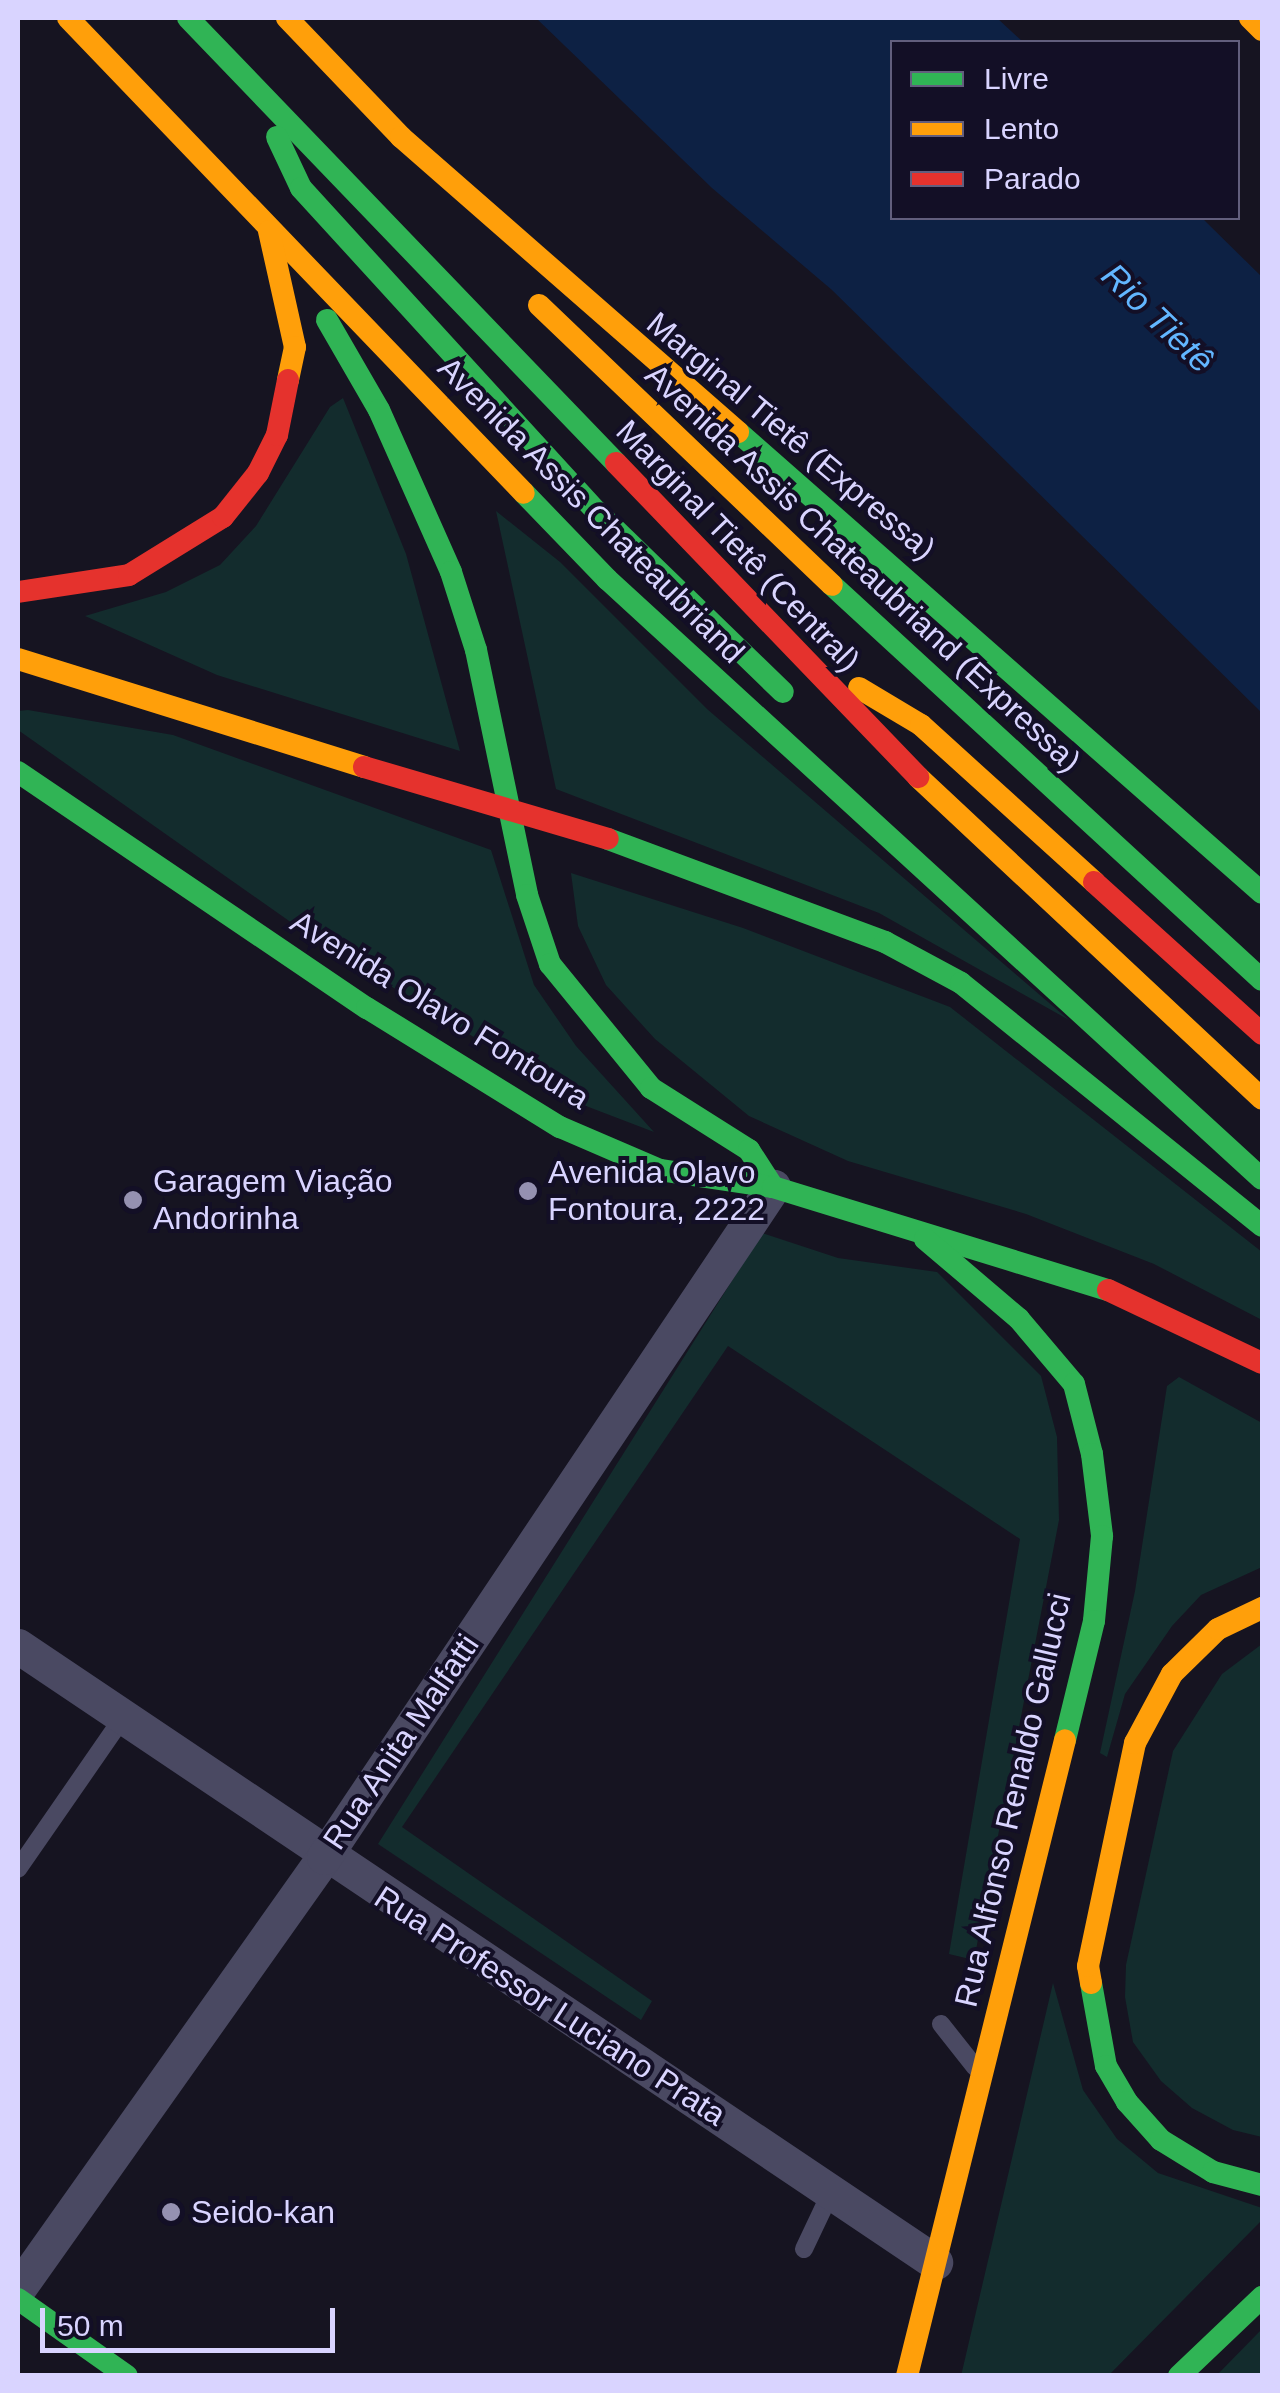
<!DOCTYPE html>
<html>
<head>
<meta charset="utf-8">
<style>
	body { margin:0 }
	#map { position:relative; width:1280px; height:2393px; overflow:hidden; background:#161421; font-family:Helvetica,sans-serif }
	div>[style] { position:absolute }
	.green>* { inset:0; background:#132c2d }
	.water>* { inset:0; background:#0d2144 }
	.lane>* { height:18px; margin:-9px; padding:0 9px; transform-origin:9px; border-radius:9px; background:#4a4962 }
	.street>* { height:35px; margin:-17.5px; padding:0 17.5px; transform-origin:17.5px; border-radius:17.5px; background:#4a4962 }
	.fast>* { height:22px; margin:-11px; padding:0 11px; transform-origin:11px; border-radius:11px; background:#30b455 }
	.slow>* { height:22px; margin:-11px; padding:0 11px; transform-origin:11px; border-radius:11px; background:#ff9f0a }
	.jam>* { height:22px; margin:-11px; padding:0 11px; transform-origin:11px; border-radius:11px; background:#e5322d }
	.jam-bridge>* { height:22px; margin:-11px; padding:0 11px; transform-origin:11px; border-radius:11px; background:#e5322d }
	.dots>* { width:28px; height:28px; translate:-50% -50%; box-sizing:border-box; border:5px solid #130f26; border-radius:50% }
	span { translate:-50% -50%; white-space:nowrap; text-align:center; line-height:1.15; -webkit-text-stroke:8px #130f26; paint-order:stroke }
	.street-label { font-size:32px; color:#d9d4ff }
	.poi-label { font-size:32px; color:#d9d4ff }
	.left { translate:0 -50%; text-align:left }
	.water-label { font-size:35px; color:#62b6ff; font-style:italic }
	.frame { position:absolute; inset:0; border:20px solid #d9d4ff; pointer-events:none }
	.legend { position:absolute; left:890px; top:40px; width:350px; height:180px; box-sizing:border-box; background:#130f26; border:2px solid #625e7d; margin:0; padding:12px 18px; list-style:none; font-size:30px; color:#d9d4ff }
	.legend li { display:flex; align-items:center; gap:20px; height:50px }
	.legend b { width:50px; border:2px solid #625e7d }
	.scale { position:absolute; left:40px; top:2308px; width:295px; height:45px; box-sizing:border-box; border:5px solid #d9d4ff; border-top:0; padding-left:12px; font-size:30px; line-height:35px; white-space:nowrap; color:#d9d4ff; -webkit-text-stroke:8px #130f26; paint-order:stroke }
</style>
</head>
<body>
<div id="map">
	<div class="green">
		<div style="clip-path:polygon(343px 398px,406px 554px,460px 751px,217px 675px,85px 616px,166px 592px,220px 565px,256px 526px,330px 407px)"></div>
		<div style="clip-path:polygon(496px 511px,560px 562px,707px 709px,1069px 1020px,879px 913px,556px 789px)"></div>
		<div style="clip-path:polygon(28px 710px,173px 735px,491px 850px,534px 985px,576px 1046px,654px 1132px,586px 1106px,319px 942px,18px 730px,18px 711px)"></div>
		<div style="clip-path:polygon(571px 873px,743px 928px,950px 1007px,1262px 1252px,1262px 1320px,1154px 1264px,1026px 1214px,848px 1161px,749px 1116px,655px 1039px,606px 985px,578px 926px)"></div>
		<div style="clip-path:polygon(762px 1233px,838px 1258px,937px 1272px,1041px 1376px,1057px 1437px,1059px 1520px,974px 1960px,949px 1954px,1020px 1539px,728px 1346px,402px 1827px,652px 2001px,641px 2020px,378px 1844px)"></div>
		<div style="clip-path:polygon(1179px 1377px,1262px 1423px,1262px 1567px,1201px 1595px,1172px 1626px,1125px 1694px,1107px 1757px,1100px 1753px,1135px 1591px,1167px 1386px)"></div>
		<div style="clip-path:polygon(1262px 1644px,1262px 2137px,1233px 2130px,1192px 2108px,1161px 2081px,1133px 2042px,1125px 1997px,1126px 1965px,1173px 1751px,1222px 1674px)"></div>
		<div style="clip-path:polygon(1053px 1983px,1083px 2090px,1117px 2139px,1158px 2173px,1262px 2208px,1262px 2220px,1109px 2375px,961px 2376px)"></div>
		<div style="clip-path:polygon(1262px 2329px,1262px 2375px,1217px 2375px)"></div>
	</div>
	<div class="water">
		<div style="clip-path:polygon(536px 18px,997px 18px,1023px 42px,892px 42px,892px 218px,1202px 218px,1262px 277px,1262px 713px,832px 290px,712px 188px)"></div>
	</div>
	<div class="lane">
		<div style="left:18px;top:1869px;width:181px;rotate:-55.3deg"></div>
		<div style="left:941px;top:2024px;width:55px;rotate:51.7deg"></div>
		<div style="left:804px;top:2249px;width:63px;rotate:-64.7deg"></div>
	</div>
	<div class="street">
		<div style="left:18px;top:1646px;width:1105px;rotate:33.89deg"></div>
		<div style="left:18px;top:2289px;width:529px;rotate:-54.69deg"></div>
		<div style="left:324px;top:1857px;width:807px;rotate:-56.17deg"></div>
	</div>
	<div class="fast">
		<div style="left:188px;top:18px;width:617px;rotate:46.12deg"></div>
		<div style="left:277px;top:137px;width:56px;rotate:64.8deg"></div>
		<div style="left:301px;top:188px;width:437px;rotate:47.6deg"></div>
		<div style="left:596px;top:511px;width:260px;rotate:44.1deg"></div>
		<div style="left:327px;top:320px;width:104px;rotate:60deg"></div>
		<div style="left:379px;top:410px;width:177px;rotate:66deg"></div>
		<div style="left:451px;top:572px;width:82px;rotate:72.2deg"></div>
		<div style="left:476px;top:650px;width:250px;rotate:78.2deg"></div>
		<div style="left:527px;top:895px;width:73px;rotate:71.6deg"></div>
		<div style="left:550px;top:964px;width:160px;rotate:50.8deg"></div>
		<div style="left:651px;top:1088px;width:116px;rotate:32.3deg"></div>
		<div style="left:749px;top:1150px;width:44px;rotate:57deg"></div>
		<div style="left:738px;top:432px;width:698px;rotate:41.34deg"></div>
		<div style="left:524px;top:493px;width:120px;rotate:46deg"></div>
		<div style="left:607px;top:579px;width:888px;rotate:42.49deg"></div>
		<div style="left:832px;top:585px;width:584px;rotate:42.57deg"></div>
		<div style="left:18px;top:772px;width:421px;rotate:34.1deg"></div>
		<div style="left:367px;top:1008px;width:227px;rotate:31.7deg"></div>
		<div style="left:560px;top:1127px;width:109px;rotate:23.3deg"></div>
		<div style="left:660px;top:1170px;width:114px;rotate:8.6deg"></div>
		<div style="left:773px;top:1187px;width:350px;rotate:17.1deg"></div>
		<div style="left:608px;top:839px;width:296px;rotate:20.4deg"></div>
		<div style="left:885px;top:942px;width:86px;rotate:28.3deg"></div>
		<div style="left:961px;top:983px;width:387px;rotate:38.9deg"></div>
		<div style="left:925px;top:1239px;width:123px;rotate:40.4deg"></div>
		<div style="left:1019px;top:1319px;width:85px;rotate:49.8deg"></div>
		<div style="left:1074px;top:1384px;width:72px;rotate:75.6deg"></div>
		<div style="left:1092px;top:1454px;width:83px;rotate:83deg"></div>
		<div style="left:1102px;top:1536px;width:85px;rotate:95.4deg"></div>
		<div style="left:1094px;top:1621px;width:122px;rotate:103.7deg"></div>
		<div style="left:1091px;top:1983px;width:84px;rotate:79.8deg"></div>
		<div style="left:1106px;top:2066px;width:42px;rotate:59.7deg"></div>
		<div style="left:1127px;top:2102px;width:51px;rotate:48.2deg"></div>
		<div style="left:1161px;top:2140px;width:61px;rotate:31.6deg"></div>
		<div style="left:1213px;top:2172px;width:51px;rotate:14.9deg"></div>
		<div style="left:18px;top:2299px;width:133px;rotate:35.2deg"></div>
		<div style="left:1179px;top:2376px;width:115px;rotate:-43.6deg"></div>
	</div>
	<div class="slow">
		<div style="left:68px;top:18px;width:658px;rotate:46.17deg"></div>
		<div style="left:287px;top:18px;width:165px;rotate:46.2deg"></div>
		<div style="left:401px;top:137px;width:448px;rotate:41.2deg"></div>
		<div style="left:1250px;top:18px;width:17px;rotate:45deg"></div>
		<div style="left:269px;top:231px;width:119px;rotate:77.4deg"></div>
		<div style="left:295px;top:347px;width:34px;rotate:102deg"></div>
		<div style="left:539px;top:305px;width:405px;rotate:43.7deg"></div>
		<div style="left:18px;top:659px;width:362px;rotate:17.3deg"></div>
		<div style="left:859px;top:688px;width:72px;rotate:30.8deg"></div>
		<div style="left:921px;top:725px;width:234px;rotate:42.2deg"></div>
		<div style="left:918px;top:777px;width:471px;rotate:43.1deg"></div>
		<div style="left:1091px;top:1983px;width:17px;rotate:-100deg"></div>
		<div style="left:1088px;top:1966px;width:228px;rotate:-78.1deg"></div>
		<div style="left:1135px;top:1743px;width:78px;rotate:-61.8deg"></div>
		<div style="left:1172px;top:1674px;width:64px;rotate:-44.4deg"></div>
		<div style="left:1218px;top:1629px;width:49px;rotate:-25.5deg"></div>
		<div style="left:907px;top:2376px;width:655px;rotate:-76.05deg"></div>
	</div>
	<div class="jam">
		<div style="left:616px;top:463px;width:436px;rotate:46.1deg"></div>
		<div style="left:18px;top:592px;width:112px;rotate:-8.7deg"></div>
		<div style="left:129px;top:575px;width:110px;rotate:-31.7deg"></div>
		<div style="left:223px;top:517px;width:56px;rotate:-51.5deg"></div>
		<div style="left:258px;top:473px;width:42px;rotate:-63.4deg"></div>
		<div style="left:277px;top:435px;width:56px;rotate:-78.7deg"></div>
		<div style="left:1094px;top:882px;width:227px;rotate:42.1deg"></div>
		<div style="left:1108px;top:1290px;width:170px;rotate:25.4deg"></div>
	</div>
	<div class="jam-bridge">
		<div style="left:364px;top:767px;width:254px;rotate:16.4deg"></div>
	</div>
	<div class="dots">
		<div style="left:528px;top:1191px;background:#9591b1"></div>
		<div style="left:133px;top:1200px;background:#9591b1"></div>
		<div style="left:171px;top:2212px;background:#9591b1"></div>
	</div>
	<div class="street-label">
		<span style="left:791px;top:436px;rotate:40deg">Marginal Tietê (Expressa)</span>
		<span style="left:591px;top:510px;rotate:45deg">Avenida Assis Chateaubriand</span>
		<span style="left:738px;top:546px;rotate:46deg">Marginal Tietê (Central)</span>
		<span style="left:863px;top:568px;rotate:43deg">Avenida Assis Chateaubriand (Expressa)</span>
		<span style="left:440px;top:1010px;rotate:32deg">Avenida Olavo Fontoura</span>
		<span style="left:401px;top:1742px;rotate:-56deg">Rua Anita Malfatti</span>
		<span style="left:1013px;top:1800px;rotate:-77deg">Rua Alfonso Renaldo Gallucci</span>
		<span style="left:550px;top:2006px;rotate:33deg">Rua Professor Luciano Prata</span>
	</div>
	<div class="poi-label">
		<span class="left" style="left:548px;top:1191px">Avenida Olavo<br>Fontoura, 2222</span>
		<span class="left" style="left:153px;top:1200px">Garagem Viação<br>Andorinha</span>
		<span class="left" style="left:191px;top:2212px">Seido-kan</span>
	</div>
	<div class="water-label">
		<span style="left:1158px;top:318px;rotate:44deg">Rio Tietê</span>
	</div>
	<div class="frame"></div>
	<ul class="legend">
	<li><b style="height:12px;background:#30b455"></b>Livre</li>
	<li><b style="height:12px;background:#ff9f0a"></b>Lento</li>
	<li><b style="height:12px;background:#e5322d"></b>Parado</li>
	</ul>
	<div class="scale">50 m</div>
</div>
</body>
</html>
